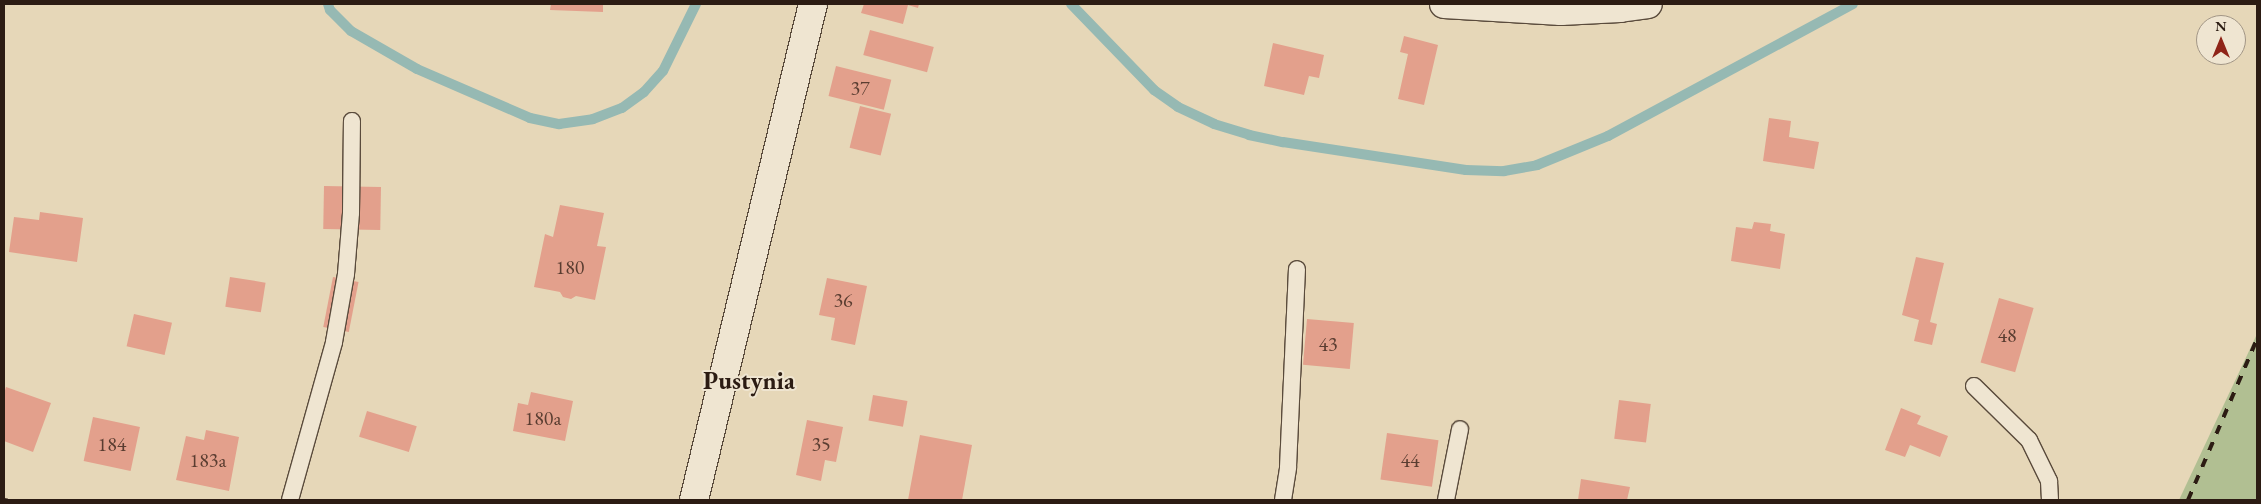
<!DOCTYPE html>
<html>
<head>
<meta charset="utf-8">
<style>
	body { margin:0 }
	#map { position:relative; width:2261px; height:504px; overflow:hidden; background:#e6d7b8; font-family:"EB Garamond",serif }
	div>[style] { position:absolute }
	.green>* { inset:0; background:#b1bf92 }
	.stream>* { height:10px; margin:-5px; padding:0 5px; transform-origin:5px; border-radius:5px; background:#96b9b3 }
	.building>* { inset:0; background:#e3a08c; transform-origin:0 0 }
	.path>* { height:3px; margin-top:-1.5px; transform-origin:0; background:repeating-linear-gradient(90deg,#2c1c13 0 4px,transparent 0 6.5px) }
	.roads { filter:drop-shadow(1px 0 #5a4b3c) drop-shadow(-1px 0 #5a4b3c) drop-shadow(0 1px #5a4b3c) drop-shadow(0 -1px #5a4b3c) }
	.lane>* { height:16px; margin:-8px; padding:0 8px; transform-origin:8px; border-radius:8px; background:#efe5d1 }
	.street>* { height:28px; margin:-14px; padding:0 14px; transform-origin:14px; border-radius:14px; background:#efe5d1 }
	.secondary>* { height:28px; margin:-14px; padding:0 14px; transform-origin:14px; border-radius:14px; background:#efe5d1 }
	.rail>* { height:4px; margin-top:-2px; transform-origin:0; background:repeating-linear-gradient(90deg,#2c1c13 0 9px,transparent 0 18px) }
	span { translate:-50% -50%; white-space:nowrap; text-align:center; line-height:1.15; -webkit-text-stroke:4px #efe5d1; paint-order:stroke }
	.number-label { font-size:20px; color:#5a3d31 }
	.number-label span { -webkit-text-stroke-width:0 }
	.quarter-label { font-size:25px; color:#2c1c13; font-weight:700 }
	.frame { position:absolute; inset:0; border:5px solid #2c1c13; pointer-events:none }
	.north { position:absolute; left:2196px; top:15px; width:50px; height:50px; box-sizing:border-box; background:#efe5d1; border:1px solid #a19585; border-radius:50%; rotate:0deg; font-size:14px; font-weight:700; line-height:20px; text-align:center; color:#2c1c13 }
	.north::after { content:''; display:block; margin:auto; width:18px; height:22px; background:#8f2418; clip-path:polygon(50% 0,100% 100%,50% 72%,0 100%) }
</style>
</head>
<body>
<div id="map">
	<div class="green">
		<div style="clip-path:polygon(2257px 334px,2257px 500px,2179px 500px)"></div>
	</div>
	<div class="stream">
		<div style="left:328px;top:4px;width:6px;rotate:72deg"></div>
		<div style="left:330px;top:10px;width:30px;rotate:45deg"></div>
		<div style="left:351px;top:31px;width:76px;rotate:29.9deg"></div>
		<div style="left:417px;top:69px;width:123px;rotate:23.4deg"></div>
		<div style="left:530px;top:118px;width:30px;rotate:12deg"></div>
		<div style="left:559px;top:124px;width:34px;rotate:-8deg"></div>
		<div style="left:593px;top:119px;width:31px;rotate:-21deg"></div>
		<div style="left:622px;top:108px;width:27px;rotate:-36deg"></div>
		<div style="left:644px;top:92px;width:28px;rotate:-48deg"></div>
		<div style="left:663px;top:71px;width:75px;rotate:-63.8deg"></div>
		<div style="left:1071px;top:4px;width:120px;rotate:46deg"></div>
		<div style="left:1154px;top:90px;width:29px;rotate:35deg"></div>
		<div style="left:1178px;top:107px;width:40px;rotate:25deg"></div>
		<div style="left:1214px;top:124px;width:37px;rotate:17deg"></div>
		<div style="left:1249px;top:135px;width:35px;rotate:12deg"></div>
		<div style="left:1283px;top:142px;width:185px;rotate:8.7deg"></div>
		<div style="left:1466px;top:170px;width:38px;rotate:2deg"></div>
		<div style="left:1504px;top:171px;width:34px;rotate:-10deg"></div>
		<div style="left:1537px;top:165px;width:77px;rotate:-22.2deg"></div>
		<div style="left:1608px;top:136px;width:278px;rotate:-28.3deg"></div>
	</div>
	<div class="building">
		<div style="clip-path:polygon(551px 4px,603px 4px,603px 12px,550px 10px)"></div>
		<div style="clip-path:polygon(864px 4px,919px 4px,918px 8px,908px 5px,903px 24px,861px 13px)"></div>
		<div style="left:870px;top:30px;width:66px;height:26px;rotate:15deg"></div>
		<div style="clip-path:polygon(1404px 36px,1438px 45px,1424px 105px,1398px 99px,1408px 54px,1400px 52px)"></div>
		<div style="clip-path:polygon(1273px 43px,1324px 55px,1319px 78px,1309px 76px,1304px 95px,1264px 86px)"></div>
		<div style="left:836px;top:66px;width:57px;height:31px;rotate:14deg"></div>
		<div style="left:860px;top:106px;width:32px;height:43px;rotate:14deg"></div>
		<div style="clip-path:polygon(1769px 118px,1791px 121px,1789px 137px,1819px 142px,1814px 169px,1763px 161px)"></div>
		<div style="left:324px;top:186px;width:57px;height:43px;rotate:1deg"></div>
		<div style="clip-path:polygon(560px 205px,604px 213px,597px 246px,606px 247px,595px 300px,576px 296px,571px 299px,563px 297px,560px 292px,534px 287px,545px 234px,553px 237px)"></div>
		<div style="clip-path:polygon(40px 212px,83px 218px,77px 262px,9px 252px,14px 217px,39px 220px)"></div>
		<div style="clip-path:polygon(1754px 222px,1771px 224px,1770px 231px,1785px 234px,1780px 269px,1731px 261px,1736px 227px,1752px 229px)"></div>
		<div style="clip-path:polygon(1916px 257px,1944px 263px,1930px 322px,1937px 324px,1932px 345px,1914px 341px,1919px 320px,1902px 315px)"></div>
		<div style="left:230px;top:277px;width:36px;height:30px;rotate:9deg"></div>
		<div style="left:333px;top:277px;width:26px;height:51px;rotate:11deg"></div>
		<div style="clip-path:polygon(827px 278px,867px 286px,855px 345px,831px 340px,835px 318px,819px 315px)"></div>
		<div style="left:1999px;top:298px;width:36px;height:67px;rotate:16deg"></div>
		<div style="left:134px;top:314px;width:39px;height:33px;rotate:13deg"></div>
		<div style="left:1307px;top:319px;width:47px;height:46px;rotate:5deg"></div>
		<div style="clip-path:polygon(6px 387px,51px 403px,33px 452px,4px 441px,4px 394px)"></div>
		<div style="clip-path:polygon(531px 392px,573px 401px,565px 441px,513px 431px,518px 403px,528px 405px)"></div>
		<div style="left:873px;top:395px;width:35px;height:26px;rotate:10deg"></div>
		<div style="left:1619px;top:400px;width:32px;height:39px;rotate:7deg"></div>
		<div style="clip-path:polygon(1901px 408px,1921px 416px,1917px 424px,1948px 436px,1940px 457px,1910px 445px,1905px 457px,1885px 450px)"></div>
		<div style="left:367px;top:411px;width:52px;height:27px;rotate:17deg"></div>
		<div style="left:93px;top:417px;width:48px;height:45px;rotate:12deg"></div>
		<div style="clip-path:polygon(807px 420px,843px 427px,836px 462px,825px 460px,821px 481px,796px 475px)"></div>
		<div style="clip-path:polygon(206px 430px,239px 437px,229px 491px,176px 480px,186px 436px,204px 440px)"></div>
		<div style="left:1387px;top:433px;width:52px;height:47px;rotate:8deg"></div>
		<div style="clip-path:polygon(920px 435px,972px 445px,962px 500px,908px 500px)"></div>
		<div style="clip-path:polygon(1581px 479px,1630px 487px,1627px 500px,1578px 500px)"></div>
	</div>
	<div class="path">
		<div style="left:4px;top:499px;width:6px;rotate:9deg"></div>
	</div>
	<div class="roads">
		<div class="lane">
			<div style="left:1974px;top:386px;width:77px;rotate:44.5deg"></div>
			<div style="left:2029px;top:440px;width:46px;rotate:64deg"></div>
			<div style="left:2049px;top:481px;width:19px;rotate:87deg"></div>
			<div style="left:290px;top:500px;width:164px;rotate:-74.4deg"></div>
			<div style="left:334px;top:342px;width:69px;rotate:-80deg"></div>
			<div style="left:346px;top:274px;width:61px;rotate:-85.3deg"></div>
			<div style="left:351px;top:213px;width:92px;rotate:-89.4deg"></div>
			<div style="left:1283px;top:500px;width:33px;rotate:-81deg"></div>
			<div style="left:1288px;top:467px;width:198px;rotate:-87.4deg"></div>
			<div style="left:1446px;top:500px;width:72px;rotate:-78.8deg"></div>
		</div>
		<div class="street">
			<div style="left:1444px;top:4px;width:117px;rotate:3.4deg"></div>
			<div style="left:1561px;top:11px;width:59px;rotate:-2.9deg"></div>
			<div style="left:1620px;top:8px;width:28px;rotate:-8deg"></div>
		</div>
		<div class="secondary">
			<div style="left:694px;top:500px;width:510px;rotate:-76.51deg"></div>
		</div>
	</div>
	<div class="rail">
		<div style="left:2188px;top:500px;width:175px;rotate:-66.8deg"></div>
	</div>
	<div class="number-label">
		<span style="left:860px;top:88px">37</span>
		<span style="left:570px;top:267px">180</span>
		<span style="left:843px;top:300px">36</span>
		<span style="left:2007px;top:335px">48</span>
		<span style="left:1328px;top:344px">43</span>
		<span style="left:543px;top:418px">180a</span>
		<span style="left:112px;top:444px">184</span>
		<span style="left:821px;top:444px">35</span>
		<span style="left:208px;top:460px">183a</span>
		<span style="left:1410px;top:460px">44</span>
	</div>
	<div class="quarter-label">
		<span style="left:749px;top:380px">Pustynia</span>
	</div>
	<div class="frame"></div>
	<div class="north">N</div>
</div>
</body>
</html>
